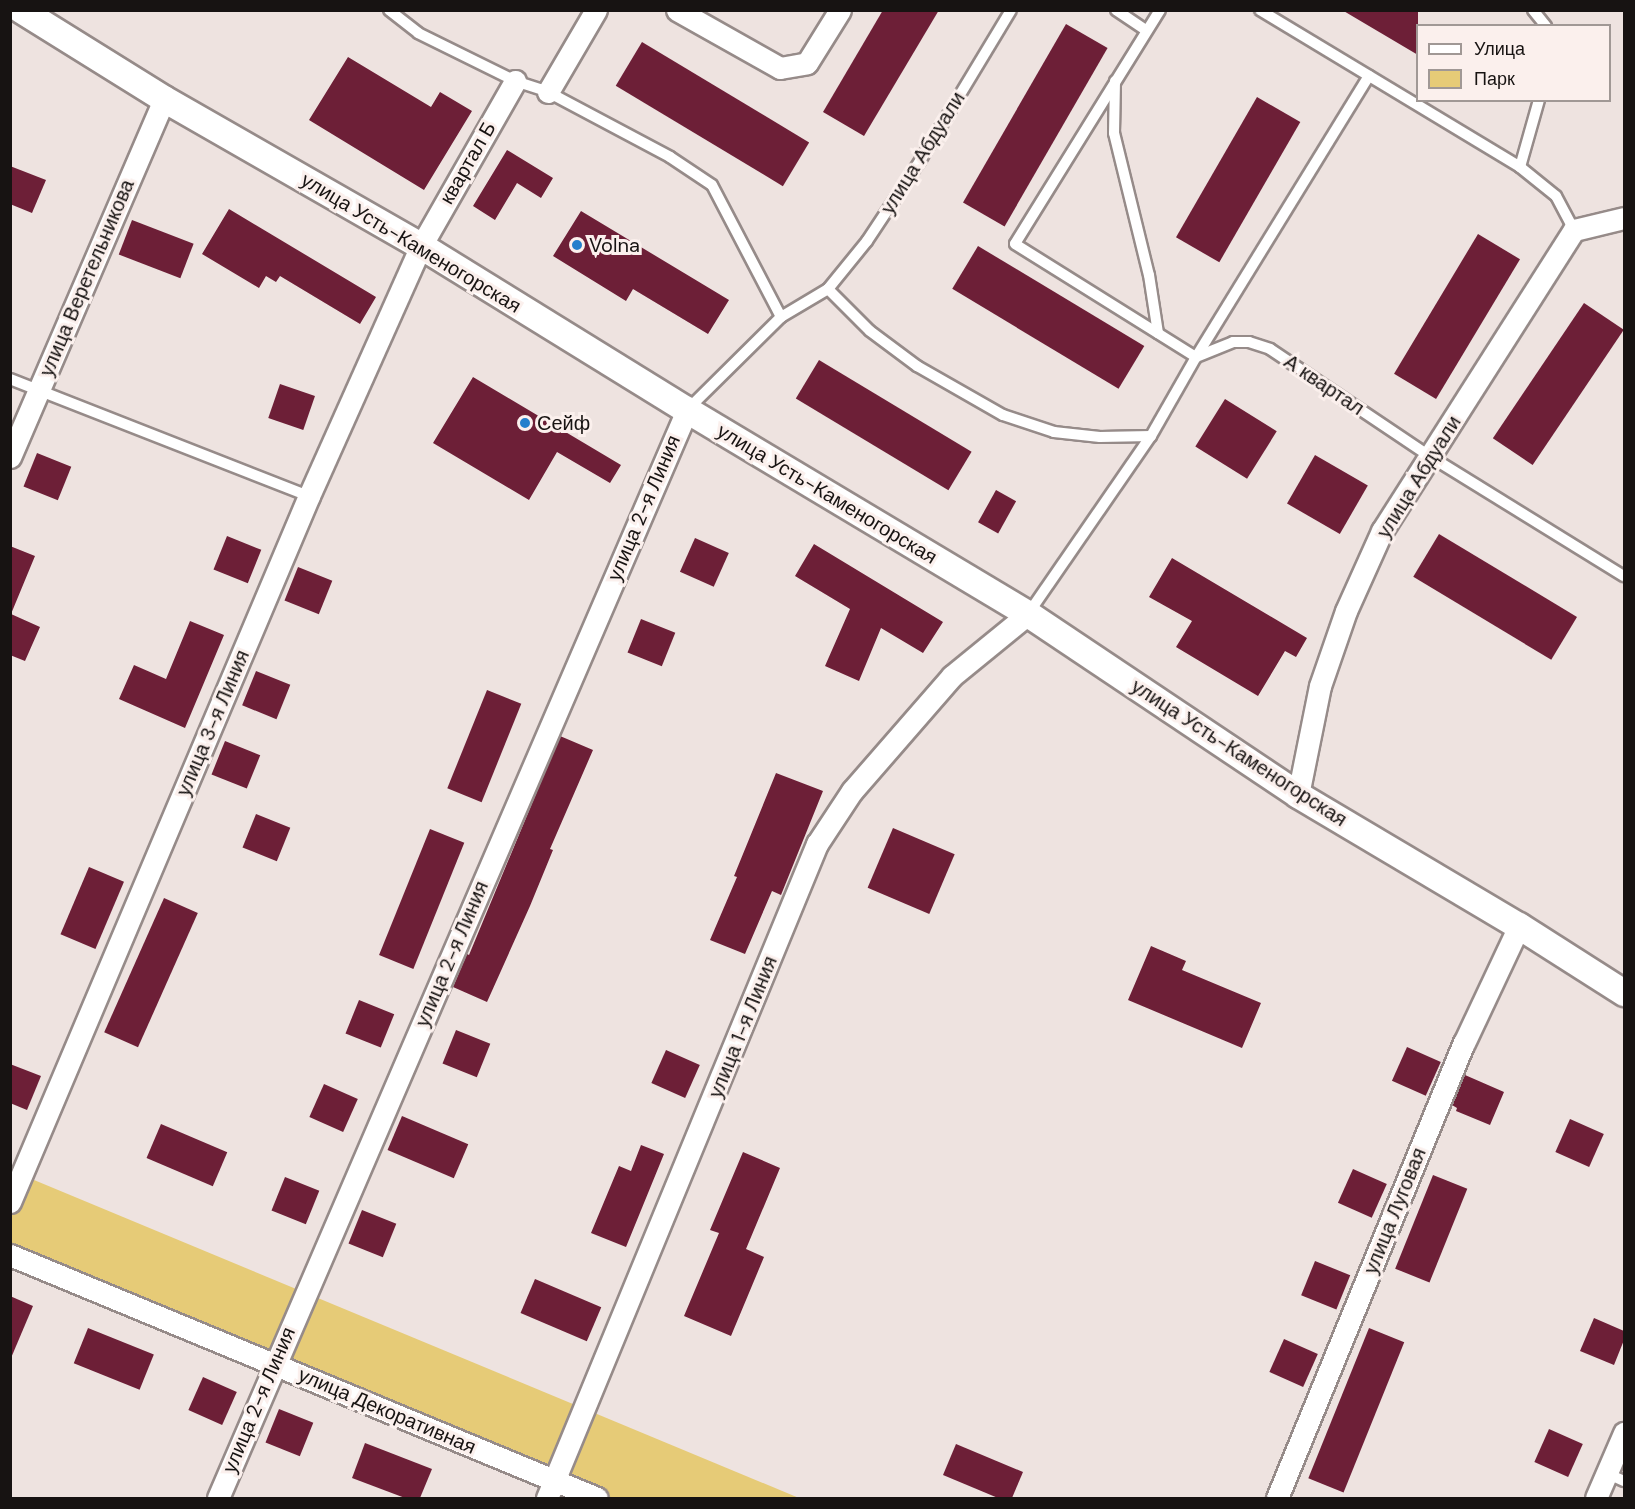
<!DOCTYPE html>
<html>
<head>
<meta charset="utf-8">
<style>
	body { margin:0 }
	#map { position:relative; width:1635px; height:1509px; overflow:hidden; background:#eee3e0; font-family:"DM Sans",sans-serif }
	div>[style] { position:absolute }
	.green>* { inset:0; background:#e6cb77 }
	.building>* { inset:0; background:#6d1f37; transform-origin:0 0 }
	.roads { filter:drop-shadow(2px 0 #968b89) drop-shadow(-2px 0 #968b89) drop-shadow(0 2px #968b89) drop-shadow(0 -2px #968b89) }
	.service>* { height:10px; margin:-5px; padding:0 5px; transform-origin:5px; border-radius:5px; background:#fff }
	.minor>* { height:21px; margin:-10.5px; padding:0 10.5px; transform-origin:10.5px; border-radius:10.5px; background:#fff }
	.tertiary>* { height:26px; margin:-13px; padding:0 13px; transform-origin:13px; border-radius:13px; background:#fff }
	.dots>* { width:16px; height:16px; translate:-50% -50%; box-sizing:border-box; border:3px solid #fbf0ed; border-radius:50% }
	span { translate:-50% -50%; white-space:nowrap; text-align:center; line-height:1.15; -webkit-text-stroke:6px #fbf0ed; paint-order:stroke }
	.street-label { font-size:20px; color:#171312 }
	.poi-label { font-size:20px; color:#171312 }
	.left { translate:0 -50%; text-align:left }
	.frame { position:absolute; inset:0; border:12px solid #171312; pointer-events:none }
	.legend { position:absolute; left:1416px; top:24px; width:195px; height:78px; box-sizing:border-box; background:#fbf0ed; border:2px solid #a09895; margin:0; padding:8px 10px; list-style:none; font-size:18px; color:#171312 }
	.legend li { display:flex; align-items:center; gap:12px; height:30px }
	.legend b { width:30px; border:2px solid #a09895 }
</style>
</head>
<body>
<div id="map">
	<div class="green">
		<div style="clip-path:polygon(10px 1170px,799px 1498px,607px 1498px,11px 1248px)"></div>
	</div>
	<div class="building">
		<div style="clip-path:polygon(883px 10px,939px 10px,864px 136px,823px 112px)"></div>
		<div style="clip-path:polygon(1342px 10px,1418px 10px,1418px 55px)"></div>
		<div style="left:1066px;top:24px;width:48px;height:206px;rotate:30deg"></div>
		<div style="left:642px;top:42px;width:195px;height:51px;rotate:31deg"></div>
		<div style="clip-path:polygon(348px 57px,431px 107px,440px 92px,472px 111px,424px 190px,309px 120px)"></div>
		<div style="left:1257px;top:97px;width:50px;height:162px;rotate:30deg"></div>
		<div style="clip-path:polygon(507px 150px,553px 178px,541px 198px,517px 183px,495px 220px,473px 206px)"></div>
		<div style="clip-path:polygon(10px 166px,46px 180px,32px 213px,10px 204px)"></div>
		<div style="clip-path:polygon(229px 209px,376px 297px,360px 324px,280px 276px,276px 282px,266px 276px,259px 288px,202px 254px)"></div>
		<div style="clip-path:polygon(581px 211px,729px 300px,708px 334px,633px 289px,626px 301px,553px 256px)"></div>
		<div style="left:132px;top:220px;width:66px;height:37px;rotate:21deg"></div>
		<div style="left:1478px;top:234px;width:49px;height:163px;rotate:31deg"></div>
		<div style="left:978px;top:246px;width:194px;height:50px;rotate:31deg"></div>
		<div style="left:1584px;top:303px;width:48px;height:163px;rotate:34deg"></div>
		<div style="left:819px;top:360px;width:178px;height:45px;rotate:31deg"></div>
		<div style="clip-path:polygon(473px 377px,621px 465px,610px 483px,557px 452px,529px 500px,433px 443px)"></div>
		<div style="left:280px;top:384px;width:37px;height:36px;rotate:19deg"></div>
		<div style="left:1225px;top:399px;width:61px;height:56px;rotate:32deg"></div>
		<div style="left:37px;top:453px;width:37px;height:36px;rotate:22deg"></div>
		<div style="left:1315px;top:455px;width:61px;height:56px;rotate:30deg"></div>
		<div style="left:996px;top:490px;width:23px;height:37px;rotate:29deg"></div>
		<div style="left:1439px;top:534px;width:161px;height:50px;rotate:31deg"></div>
		<div style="left:227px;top:536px;width:37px;height:36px;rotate:22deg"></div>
		<div style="left:695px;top:538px;width:37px;height:37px;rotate:24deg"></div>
		<div style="clip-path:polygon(814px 544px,943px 622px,923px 653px,881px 628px,859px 681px,825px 666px,850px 609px,795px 576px)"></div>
		<div style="clip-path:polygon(10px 546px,35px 556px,11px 614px,40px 627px,25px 661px,10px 655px)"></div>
		<div style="clip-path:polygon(1172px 558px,1307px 638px,1296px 657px,1285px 651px,1258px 696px,1176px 647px,1192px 621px,1149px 597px)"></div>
		<div style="left:298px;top:567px;width:37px;height:36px;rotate:22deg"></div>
		<div style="left:641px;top:619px;width:37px;height:36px;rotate:22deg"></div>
		<div style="clip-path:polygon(190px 621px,224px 635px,185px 728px,119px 699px,134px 665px,166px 679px)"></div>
		<div style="left:256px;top:671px;width:37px;height:37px;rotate:22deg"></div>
		<div style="left:487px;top:690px;width:37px;height:106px;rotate:22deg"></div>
		<div style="clip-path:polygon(560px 736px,593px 750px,550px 849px,553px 850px,530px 906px,487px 1002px,453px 987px,467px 954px,469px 955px)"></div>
		<div style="left:225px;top:741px;width:38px;height:36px;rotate:22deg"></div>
		<div style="clip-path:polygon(776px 773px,823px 791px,781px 895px,772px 891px,745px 954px,710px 940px,737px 877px,734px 876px)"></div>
		<div style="left:256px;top:814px;width:37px;height:36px;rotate:22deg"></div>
		<div style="left:893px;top:828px;width:67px;height:65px;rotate:23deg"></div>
		<div style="left:430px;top:829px;width:37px;height:136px;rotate:22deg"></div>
		<div style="left:89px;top:867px;width:38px;height:73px;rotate:23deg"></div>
		<div style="left:164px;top:898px;width:37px;height:147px;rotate:24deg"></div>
		<div style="clip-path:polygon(1151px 946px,1186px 961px,1182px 970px,1261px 1003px,1242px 1048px,1128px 1000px)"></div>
		<div style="left:359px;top:1000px;width:38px;height:36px;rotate:22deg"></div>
		<div style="left:456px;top:1030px;width:37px;height:36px;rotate:22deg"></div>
		<div style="left:1407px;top:1047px;width:37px;height:37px;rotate:24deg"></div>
		<div style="left:666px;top:1050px;width:37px;height:36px;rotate:24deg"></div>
		<div style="clip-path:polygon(10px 1064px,41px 1076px,27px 1110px,10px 1103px)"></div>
		<div style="clip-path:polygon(1465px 1075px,1504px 1092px,1490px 1125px,1456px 1111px,1457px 1108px,1452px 1105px)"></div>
		<div style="left:324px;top:1084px;width:37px;height:36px;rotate:24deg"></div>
		<div style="left:402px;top:1116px;width:72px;height:37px;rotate:23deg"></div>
		<div style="left:1570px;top:1119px;width:37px;height:36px;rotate:24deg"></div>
		<div style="left:161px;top:1124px;width:72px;height:37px;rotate:23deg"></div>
		<div style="clip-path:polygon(641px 1145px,664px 1154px,626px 1247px,591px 1233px,619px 1166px,631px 1171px)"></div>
		<div style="clip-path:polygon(743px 1152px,780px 1168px,746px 1249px,764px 1257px,731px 1336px,684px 1316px,719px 1233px,710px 1230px)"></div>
		<div style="left:1353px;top:1169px;width:37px;height:37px;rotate:24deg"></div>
		<div style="left:1433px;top:1175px;width:37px;height:101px;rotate:22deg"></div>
		<div style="left:285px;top:1177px;width:37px;height:36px;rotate:22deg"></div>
		<div style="left:362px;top:1210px;width:37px;height:36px;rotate:22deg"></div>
		<div style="left:1315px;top:1261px;width:38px;height:37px;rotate:22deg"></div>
		<div style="left:535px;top:1279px;width:72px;height:37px;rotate:23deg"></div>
		<div style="clip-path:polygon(10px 1296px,33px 1306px,11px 1358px,10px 1358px)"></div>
		<div style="clip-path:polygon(1594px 1318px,1624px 1331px,1624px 1340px,1614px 1365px,1580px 1351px)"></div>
		<div style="left:88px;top:1328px;width:71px;height:38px;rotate:22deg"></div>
		<div style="left:1369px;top:1328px;width:38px;height:162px;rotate:22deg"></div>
		<div style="left:1284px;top:1339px;width:37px;height:36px;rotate:24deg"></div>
		<div style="left:203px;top:1377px;width:37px;height:36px;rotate:24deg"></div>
		<div style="left:279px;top:1409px;width:37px;height:36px;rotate:22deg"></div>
		<div style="left:1549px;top:1429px;width:37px;height:36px;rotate:24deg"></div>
		<div style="clip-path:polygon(365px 1443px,432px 1469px,420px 1498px,405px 1498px,352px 1478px)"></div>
		<div style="clip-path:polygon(956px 1444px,1023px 1472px,1012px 1498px,998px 1498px,943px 1475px)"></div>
	</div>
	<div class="roads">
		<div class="service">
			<div style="left:389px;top:10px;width:37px;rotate:38deg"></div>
			<div style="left:418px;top:33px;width:108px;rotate:26.3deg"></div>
			<div style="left:515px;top:81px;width:35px;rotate:18deg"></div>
			<div style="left:548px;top:92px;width:138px;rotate:28deg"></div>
			<div style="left:670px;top:157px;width:50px;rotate:33.7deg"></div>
			<div style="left:712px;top:185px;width:149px;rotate:62.4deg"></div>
			<div style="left:1116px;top:10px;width:36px;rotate:34deg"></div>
			<div style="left:1160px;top:10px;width:275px;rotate:121.8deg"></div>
			<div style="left:1015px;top:244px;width:213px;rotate:32deg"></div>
			<div style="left:1196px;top:357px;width:40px;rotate:-22deg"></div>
			<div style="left:1233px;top:342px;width:16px"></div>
			<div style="left:1249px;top:342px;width:22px;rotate:18deg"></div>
			<div style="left:1270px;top:349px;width:194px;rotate:33.9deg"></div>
			<div style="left:1431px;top:457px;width:227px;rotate:31.7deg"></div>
			<div style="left:1260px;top:10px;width:304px;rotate:31.1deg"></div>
			<div style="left:1520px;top:167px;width:46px;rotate:38.9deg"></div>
			<div style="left:1556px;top:196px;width:38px;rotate:62deg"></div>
			<div style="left:1533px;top:10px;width:21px;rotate:51deg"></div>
			<div style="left:1115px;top:81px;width:52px;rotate:91.1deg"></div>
			<div style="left:1114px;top:133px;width:146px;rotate:76.2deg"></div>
			<div style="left:1149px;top:275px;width:59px;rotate:81.2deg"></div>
			<div style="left:1520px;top:167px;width:70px;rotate:-74.2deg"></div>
			<div style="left:828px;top:289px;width:59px;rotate:45deg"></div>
			<div style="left:870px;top:331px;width:59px;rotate:36.7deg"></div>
			<div style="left:917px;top:366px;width:99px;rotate:29.7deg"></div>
			<div style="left:1003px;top:415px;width:54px;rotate:18.4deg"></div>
			<div style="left:1054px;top:432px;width:46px;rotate:6.2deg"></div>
			<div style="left:1100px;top:437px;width:51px;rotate:-1.1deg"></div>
			<div style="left:10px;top:379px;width:321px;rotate:21.4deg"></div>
			<div style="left:687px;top:410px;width:132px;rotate:-44.7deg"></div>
			<div style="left:781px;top:317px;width:55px;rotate:-30.8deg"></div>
			<div style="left:828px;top:289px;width:62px;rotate:-50.9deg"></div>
			<div style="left:867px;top:241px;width:96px;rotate:-56.5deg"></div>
			<div style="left:920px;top:161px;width:176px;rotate:-58.9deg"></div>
			<div style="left:1028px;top:614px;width:216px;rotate:-55.4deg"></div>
			<div style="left:1151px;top:436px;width:91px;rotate:-60.3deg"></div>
			<div style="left:1196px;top:357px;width:330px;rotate:-58.4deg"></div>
			<div style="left:1606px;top:1473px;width:20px;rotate:24deg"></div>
		</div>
		<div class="minor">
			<div style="left:677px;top:10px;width:118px;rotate:29.4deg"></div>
			<div style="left:780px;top:68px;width:27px;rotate:-10deg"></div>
			<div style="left:807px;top:63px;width:62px;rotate:-58.1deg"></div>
			<div style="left:548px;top:92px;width:95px;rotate:-59.7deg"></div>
			<div style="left:10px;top:457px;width:390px;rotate:-66.7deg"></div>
			<div style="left:1298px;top:795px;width:111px;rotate:-78.6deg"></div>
			<div style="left:1320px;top:686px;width:79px;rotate:-70.9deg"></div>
			<div style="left:1346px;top:611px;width:88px;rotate:-65.8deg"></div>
			<div style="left:1382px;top:531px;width:357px;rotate:-57.5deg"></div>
			<div style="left:1574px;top:230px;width:51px;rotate:-13.5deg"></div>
			<div style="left:10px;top:1202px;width:767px;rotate:-67.05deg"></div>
			<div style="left:309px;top:496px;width:274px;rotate:-65.9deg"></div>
			<div style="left:421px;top:246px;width:190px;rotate:-60.3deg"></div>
			<div style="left:10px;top:1255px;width:635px;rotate:22.49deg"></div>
			<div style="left:218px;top:1498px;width:1185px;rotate:-66.68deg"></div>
			<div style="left:547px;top:1498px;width:708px;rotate:-67.57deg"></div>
			<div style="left:817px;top:844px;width:64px;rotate:-56.6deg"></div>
			<div style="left:852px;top:791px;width:152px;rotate:-49deg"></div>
			<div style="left:952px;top:676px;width:98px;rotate:-39.2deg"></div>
			<div style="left:1277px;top:1498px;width:492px;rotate:-67.7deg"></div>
			<div style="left:1464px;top:1043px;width:129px;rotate:-64.8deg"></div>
			<div style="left:1596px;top:1498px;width:71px;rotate:-66.7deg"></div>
		</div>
		<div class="tertiary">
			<div style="left:21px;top:10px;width:168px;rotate:31.9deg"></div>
			<div style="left:164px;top:99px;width:296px;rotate:29.8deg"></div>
			<div style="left:421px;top:246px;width:312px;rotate:31.7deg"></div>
			<div style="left:687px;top:410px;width:397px;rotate:30.9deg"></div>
			<div style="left:1028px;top:614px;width:325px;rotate:33.8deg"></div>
			<div style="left:1298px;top:795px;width:257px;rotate:30.7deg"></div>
			<div style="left:1519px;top:926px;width:125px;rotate:32.5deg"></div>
		</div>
	</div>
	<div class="dots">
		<div style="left:577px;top:245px;background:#247fcc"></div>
		<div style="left:525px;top:423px;background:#247fcc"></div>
	</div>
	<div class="street-label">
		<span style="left:923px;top:153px;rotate:-58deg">улица Абдуали</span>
		<span style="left:468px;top:163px;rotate:-60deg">квартал Б</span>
		<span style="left:411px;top:243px;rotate:31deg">улица Усть-Каменогорская</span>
		<span style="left:87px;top:278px;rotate:-67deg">улица Веретельникова</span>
		<span style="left:1324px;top:385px;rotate:34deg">А квартал</span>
		<span style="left:1419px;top:477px;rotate:-58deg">улица Абдуали</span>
		<span style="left:827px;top:494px;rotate:31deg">улица Усть-Каменогорская</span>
		<span style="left:644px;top:508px;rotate:-67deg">улица 2-я Линия</span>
		<span style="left:213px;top:723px;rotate:-67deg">улица 3-я Линия</span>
		<span style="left:1239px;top:753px;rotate:33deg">улица Усть-Каменогорская</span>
		<span style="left:452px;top:954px;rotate:-67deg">улица 2-я Линия</span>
		<span style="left:743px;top:1027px;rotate:-68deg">улица 1-я Линия</span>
		<span style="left:1395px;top:1211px;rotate:-68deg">улица Луговая</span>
		<span style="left:259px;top:1400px;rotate:-67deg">улица 2-я Линия</span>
		<span style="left:387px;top:1411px;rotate:23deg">улица Декоративная</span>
	</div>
	<div class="poi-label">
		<span class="left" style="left:589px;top:245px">Volna</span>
		<span class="left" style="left:537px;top:423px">Сейф</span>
	</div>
	<div class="frame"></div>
	<ul class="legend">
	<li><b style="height:8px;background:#fff"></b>Улица</li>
	<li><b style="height:16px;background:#e6cb77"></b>Парк</li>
	</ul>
</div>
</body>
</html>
